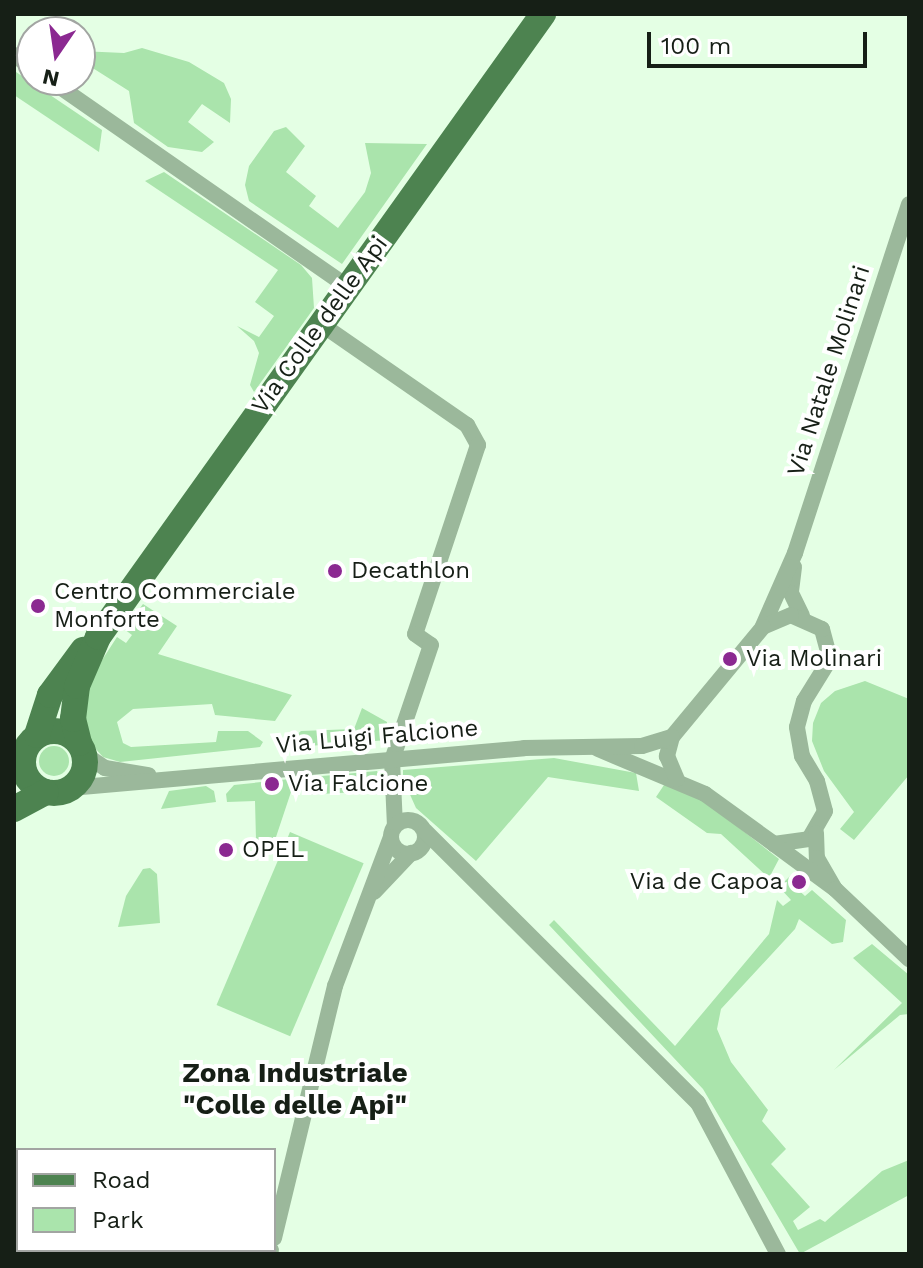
<!DOCTYPE html>
<html>
<head>
<meta charset="utf-8">
<style>
	body { margin:0 }
	#map { position:relative; width:923px; height:1268px; overflow:hidden; background:#e4ffe4; font-family:"Work Sans",sans-serif }
	div>[style] { position:absolute }
	.green>* { inset:0; background:#aae4ac; transform-origin:0 0 }
	.round { border-radius:50% }
	.street>* { height:16px; margin:-8px; padding:0 8px; transform-origin:8px; border-radius:8px; background:#9bb89b }
	.street>.ring { margin:-8px; padding:0; box-sizing:content-box; background:none; border:16px solid #9bb89b; border-radius:50% }
	.secondary>* { height:24px; margin:-12px; padding:0 12px; transform-origin:12px; border-radius:12px; background:#6e9970 }
	.primary>* { height:26px; margin:-13px; padding:0 13px; transform-origin:13px; border-radius:13px; background:#4d8350 }
	.primary>.ring { margin:-13px; padding:0; box-sizing:content-box; background:none; border:26px solid #4d8350; border-radius:50% }
	.dots>* { width:22px; height:22px; translate:-50% -50%; box-sizing:border-box; border:4px solid #fff; border-radius:50% }
	span { translate:-50% -50%; white-space:nowrap; text-align:center; line-height:1.15; -webkit-text-stroke:8px #fff; paint-order:stroke }
	.street-label { font-size:24px; color:#161f16 }
	.poi-label { font-size:24px; color:#161f16 }
	.left { translate:0 -50%; text-align:left }
	.right { translate:-100% -50%; text-align:right }
	.quarter-label { font-size:28px; color:#161f16; font-weight:700 }
	.frame { position:absolute; inset:0; border:16px solid #161f16; pointer-events:none }
	.legend { position:absolute; left:16px; top:1148px; width:260px; height:104px; box-sizing:border-box; background:#fff; border:2px solid #a2a5a2; margin:0; padding:10px 14px; list-style:none; font-size:24px; color:#161f16 }
	.legend li { display:flex; align-items:center; gap:16px; height:40px }
	.legend b { width:40px; border:2px solid #a2a5a2 }
	.north { position:absolute; left:16px; top:16px; width:80px; height:80px; box-sizing:border-box; background:#fff; border:2px solid #a2a5a2; border-radius:50%; rotate:193deg; font-size:22px; font-weight:700; line-height:32px; text-align:center; color:#161f16 }
	.north::after { content:''; display:block; margin:auto; width:28px; height:36px; background:#8b2991; clip-path:polygon(50% 0,100% 100%,50% 72%,0 100%) }
	.scale { position:absolute; left:647px; top:32px; width:220px; height:36px; box-sizing:border-box; border:4px solid #161f16; border-top:0; padding-left:10px; font-size:24px; line-height:28px; white-space:nowrap; color:#161f16; -webkit-text-stroke:6px #fff; paint-order:stroke }
</style>
</head>
<body>
<div id="map">
	<div class="green">
		<div style="clip-path:polygon(142px 48px,189px 62px,224px 83px,231px 99px,230px 123px,202px 104px,188px 122px,214px 142px,202px 152px,168px 147px,134px 123px,129px 91px,80px 60px,80px 51px,124px 53px)"></div>
		<div style="clip-path:polygon(16px 72px,102px 130px,99px 152px,14px 95px)"></div>
		<div style="clip-path:polygon(286px 127px,305px 146px,286px 172px,316px 196px,309px 206px,338px 228px,365px 192px,371px 173px,365px 143px,427px 144px,342px 264px,249px 201px,245px 185px,249px 166px,274px 131px)"></div>
		<div style="clip-path:polygon(164px 172px,301px 265px,312px 278px,314px 308px,254px 392px,250px 385px,259px 353px,254px 341px,237px 326px,259px 337px,274px 316px,255px 302px,278px 270px,145px 181px)"></div>
		<div style="clip-path:polygon(143px 604px,177px 626px,158px 654px,292px 695px,275px 721px,215px 715px,212px 704px,133px 709px,117px 722px,123px 743px,131px 747px,216px 742px,218px 731px,248px 731px,263px 742px,260px 747px,120px 762px,103px 757px,85px 737px,81px 721px,91px 677px,117px 637px,126px 643px,132px 635px,124px 629px)"></div>
		<div style="clip-path:polygon(865px 681px,909px 699px,909px 775px,854px 840px,840px 829px,854px 812px,824px 771px,812px 741px,813px 723px,821px 703px,835px 691px)"></div>
		<div style="clip-path:polygon(362px 708px,387px 722px,388px 740px,282px 748px,301px 731px,354px 729px)"></div>
		<div class="round" style="left:39px;top:746px;width:30px;height:30px"></div>
		<div style="clip-path:polygon(554px 758px,636px 773px,639px 791px,548px 777px,476px 861px,416px 808px,403px 779px,403px 770px)"></div>
		<div style="clip-path:polygon(377px 771px,390px 797px,375px 791px,303px 795px,311px 777px)"></div>
		<div style="clip-path:polygon(290px 779px,294px 783px,270px 855px,256px 840px,255px 801px,227px 802px,226px 794px,234px 785px)"></div>
		<div style="clip-path:polygon(666px 782px,702px 799px,779px 859px,769px 878px,721px 834px,707px 833px,656px 797px)"></div>
		<div style="clip-path:polygon(206px 786px,214px 791px,216px 802px,161px 809px,169px 791px)"></div>
		<div style="left:290px;top:832px;width:80px;height:188px;rotate:23deg"></div>
		<div style="clip-path:polygon(150px 868px,157px 874px,160px 923px,118px 927px,126px 896px,143px 869px)"></div>
		<div style="clip-path:polygon(792px 874px,797px 877px,792px 884px,805px 896px,812px 890px,846px 920px,843px 942px,832px 944px,799px 919px,795px 929px,721px 1009px,717px 1029px,731px 1062px,768px 1110px,762px 1121px,786px 1149px,771px 1164px,810px 1207px,793px 1221px,798px 1230px,820px 1219px,825px 1222px,882px 1171px,909px 1160px,909px 1195px,800px 1254px,703px 1089px,549px 925px,554px 920px,675px 1046px,769px 934px,777px 900px,783px 906px,791px 900px,779px 887px)"></div>
		<div style="clip-path:polygon(872px 944px,909px 975px,909px 1014px,900px 1015px,834px 1070px,902px 1003px,853px 958px)"></div>
	</div>
	<div class="street">
		<div style="left:14px;top:55px;width:22px;rotate:34deg"></div>
		<div style="left:50px;top:80px;width:363px;rotate:34.8deg"></div>
		<div style="left:321px;top:324px;width:178px;rotate:34.7deg"></div>
		<div style="left:467px;top:425px;width:23px;rotate:61deg"></div>
		<div style="left:478px;top:445px;width:199px;rotate:108.4deg"></div>
		<div style="left:415px;top:634px;width:19px;rotate:35deg"></div>
		<div style="left:431px;top:645px;width:121px;rotate:108.7deg"></div>
		<div style="left:392px;top:760px;width:65px;rotate:87.4deg"></div>
		<div style="left:794px;top:567px;width:26px;rotate:97deg"></div>
		<div style="left:791px;top:593px;width:25px;rotate:64deg"></div>
		<div style="left:763px;top:626px;width:80px;rotate:-66.3deg"></div>
		<div style="left:795px;top:553px;width:367px;rotate:-71.9deg"></div>
		<div style="left:598px;top:749px;width:116px;rotate:22.8deg"></div>
		<div style="left:705px;top:794px;width:85px;rotate:35.9deg"></div>
		<div style="left:774px;top:844px;width:35px;rotate:-8deg"></div>
		<div style="left:809px;top:839px;width:32px;rotate:-60deg"></div>
		<div style="left:825px;top:811px;width:31px;rotate:-105deg"></div>
		<div style="left:817px;top:781px;width:29px;rotate:-121deg"></div>
		<div style="left:802px;top:756px;width:29px;rotate:-100deg"></div>
		<div style="left:797px;top:727px;width:27px;rotate:-75deg"></div>
		<div style="left:804px;top:701px;width:49px;rotate:-58.2deg"></div>
		<div style="left:830px;top:659px;width:31px;rotate:-105deg"></div>
		<div style="left:822px;top:629px;width:34px;rotate:-156deg"></div>
		<div style="left:791px;top:615px;width:30px;rotate:157deg"></div>
		<div style="left:763px;top:627px;width:143px;rotate:129.6deg"></div>
		<div style="left:672px;top:737px;width:20px;rotate:105deg"></div>
		<div style="left:667px;top:756px;width:25px;rotate:67deg"></div>
		<div style="left:84px;top:754px;width:25px;rotate:34deg"></div>
		<div style="left:105px;top:768px;width:44px;rotate:9.2deg"></div>
		<div style="left:70px;top:788px;width:456px;rotate:-5deg"></div>
		<div style="left:524px;top:748px;width:118px;rotate:-1deg"></div>
		<div style="left:642px;top:746px;width:31px;rotate:-17deg"></div>
		<div class="ring" style="left:391px;top:820px;width:18px;height:18px"></div>
		<div style="left:425px;top:831px;width:385px;rotate:44.9deg"></div>
		<div style="left:698px;top:1103px;width:171px;rotate:62.1deg"></div>
		<div style="left:816px;top:833px;width:25px;rotate:88deg"></div>
		<div style="left:817px;top:858px;width:34px;rotate:60deg"></div>
		<div style="left:774px;top:844px;width:76px;rotate:36.4deg"></div>
		<div style="left:835px;top:889px;width:102px;rotate:43.4deg"></div>
		<div style="left:374px;top:892px;width:54px;rotate:-46.5deg"></div>
		<div style="left:274px;top:1238px;width:259px;rotate:-76.4deg"></div>
		<div style="left:335px;top:986px;width:159px;rotate:-69.4deg"></div>
		<div style="left:270px;top:1254px;width:4px;rotate:-76deg"></div>
	</div>
	<div class="secondary">
		<div style="left:14px;top:1184px;width:8px;rotate:60deg"></div>
		<div style="left:14px;top:1226px;width:7px;rotate:56deg"></div>
		<div style="left:29px;top:1250px;width:4px;rotate:63deg"></div>
		<div style="left:54px;top:1250px;width:5px;rotate:53deg"></div>
	</div>
	<div class="primary">
		<div class="ring" style="left:23px;top:731px;width:36px;height:36px"></div>
		<div style="left:37px;top:735px;width:42px;rotate:-72deg"></div>
		<div style="left:50px;top:695px;width:56px;rotate:-53.7deg"></div>
		<div style="left:79px;top:743px;width:25px;rotate:-104deg"></div>
		<div style="left:73px;top:719px;width:33px;rotate:-83deg"></div>
		<div style="left:77px;top:686px;width:53px;rotate:-66.8deg"></div>
		<div style="left:98px;top:637px;width:766px;rotate:-54.46deg"></div>
		<div style="left:14px;top:809px;width:36px;rotate:-28deg"></div>
	</div>
	<div class="dots">
		<div style="left:335px;top:571px;background:#8b2991"></div>
		<div style="left:38px;top:606px;background:#8b2991"></div>
		<div style="left:730px;top:659px;background:#8b2991"></div>
		<div style="left:272px;top:784px;background:#8b2991"></div>
		<div style="left:226px;top:850px;background:#8b2991"></div>
		<div style="left:799px;top:882px;background:#8b2991"></div>
	</div>
	<div class="street-label">
		<span style="left:320px;top:325px;rotate:-54deg">Via Colle delle Api</span>
		<span style="left:829px;top:371px;rotate:-72deg">Via Natale Molinari</span>
		<span style="left:377px;top:737px;rotate:-5deg">Via Luigi Falcione</span>
	</div>
	<div class="poi-label">
		<span class="left" style="left:351px;top:571px">Decathlon</span>
		<span class="left" style="left:54px;top:606px">Centro Commerciale<br>Monforte</span>
		<span class="left" style="left:746px;top:659px">Via Molinari</span>
		<span class="left" style="left:288px;top:784px">Via Falcione</span>
		<span class="left" style="left:242px;top:850px">OPEL</span>
		<span class="right" style="left:783px;top:882px">Via de Capoa</span>
	</div>
	<div class="quarter-label">
		<span style="left:295px;top:1089px">Zona Industriale<br>"Colle delle Api"</span>
	</div>
	<div class="frame"></div>
	<ul class="legend">
	<li><b style="height:10px;background:#4d8350"></b>Road</li>
	<li><b style="height:22px;background:#aae4ac"></b>Park</li>
	</ul>
	<div class="north">N</div>
	<div class="scale">100 m</div>
</div>
</body>
</html>
